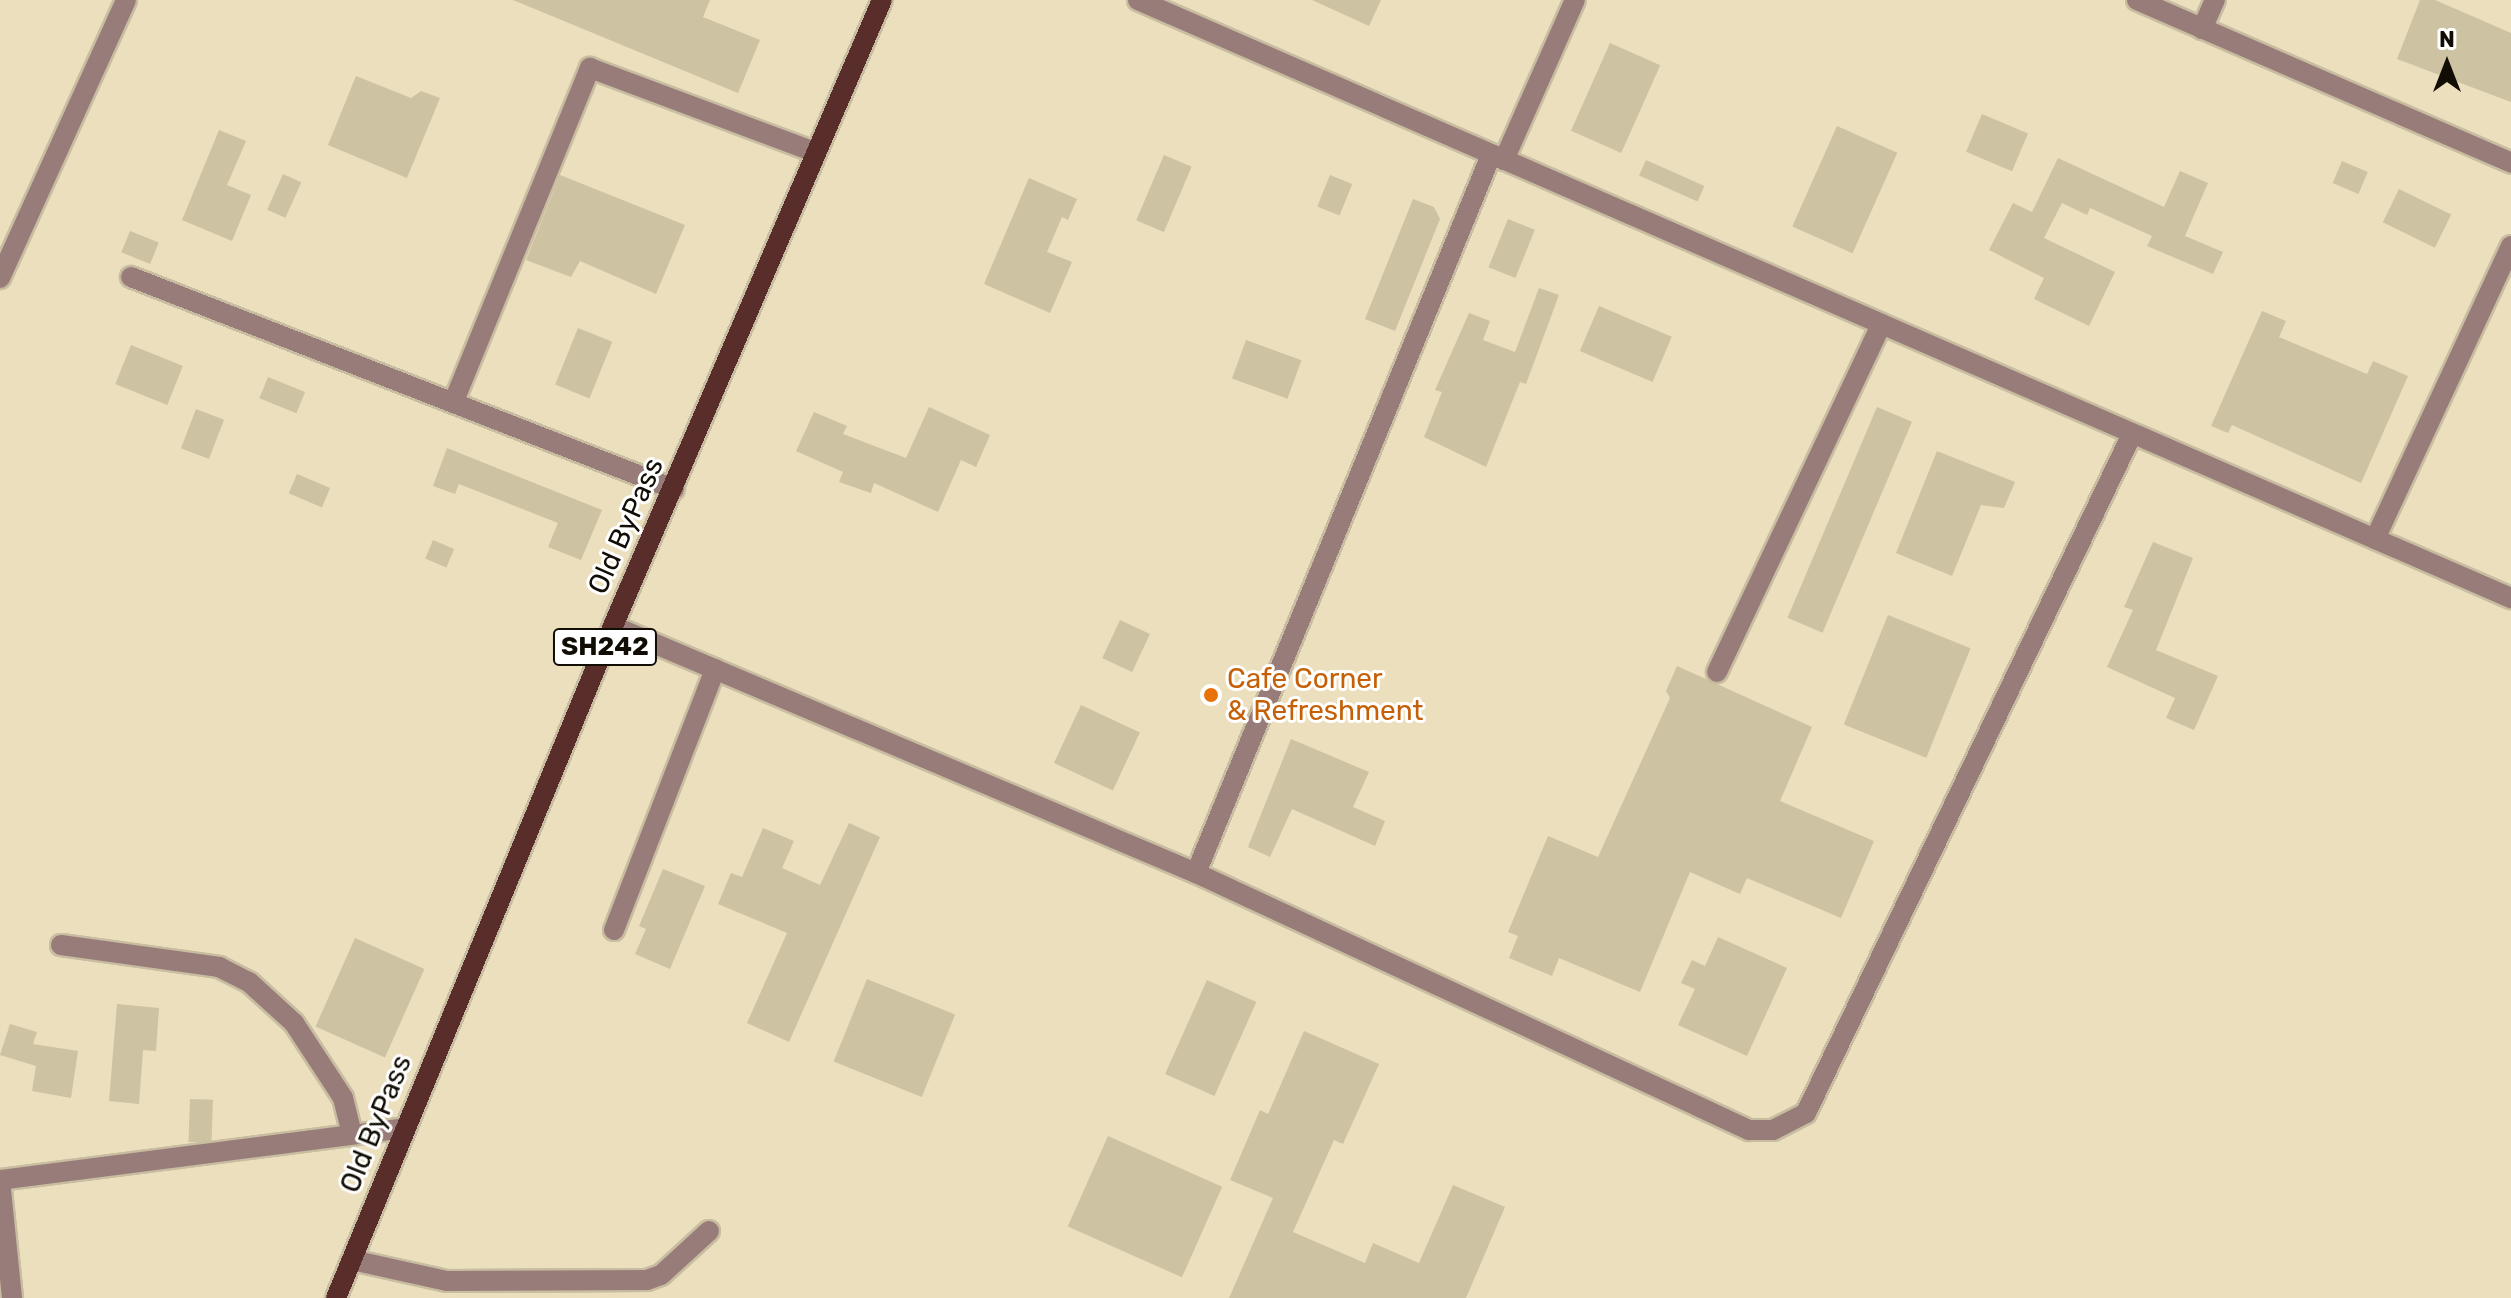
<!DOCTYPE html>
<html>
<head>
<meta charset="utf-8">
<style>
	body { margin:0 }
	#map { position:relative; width:2511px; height:1298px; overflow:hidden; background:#ebdfbe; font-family:Rubik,sans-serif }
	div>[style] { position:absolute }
	.building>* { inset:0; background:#cdc2a1; transform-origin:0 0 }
	.roads { filter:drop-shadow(2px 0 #c8bda0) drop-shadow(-2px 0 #c8bda0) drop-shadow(0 2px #c8bda0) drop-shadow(0 -2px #c8bda0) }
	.minor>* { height:20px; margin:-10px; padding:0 10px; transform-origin:10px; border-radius:10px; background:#987c79 }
	.major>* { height:20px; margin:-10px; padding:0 10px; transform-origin:10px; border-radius:10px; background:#592d29 }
	.dots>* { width:22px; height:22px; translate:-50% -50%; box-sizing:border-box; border:4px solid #fff; border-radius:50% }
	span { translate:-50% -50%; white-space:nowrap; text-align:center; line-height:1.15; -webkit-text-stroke:6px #fff; paint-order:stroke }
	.shield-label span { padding:2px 6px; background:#fff; border:2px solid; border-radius:6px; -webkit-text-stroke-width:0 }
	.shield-label { font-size:26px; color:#110d04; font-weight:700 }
	.street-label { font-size:28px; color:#110d04 }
	.food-label { font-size:28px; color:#c56008 }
	.left { translate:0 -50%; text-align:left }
	.north { position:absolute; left:2407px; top:24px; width:80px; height:80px; -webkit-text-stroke:6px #fff; paint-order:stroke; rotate:0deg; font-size:22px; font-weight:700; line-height:32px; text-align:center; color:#110d04 }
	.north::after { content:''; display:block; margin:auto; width:28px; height:36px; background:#110d04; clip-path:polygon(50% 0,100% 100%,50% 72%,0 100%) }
</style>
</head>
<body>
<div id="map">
	<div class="building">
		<div style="clip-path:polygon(513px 0,710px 0,703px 17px,760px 40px,738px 93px)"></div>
		<div style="clip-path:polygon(1312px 0,1381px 0,1369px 26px)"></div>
		<div style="clip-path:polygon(2420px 0,2435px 0,2511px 33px,2511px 102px,2397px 59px)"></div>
		<div style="left:1610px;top:43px;width:55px;height:96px;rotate:24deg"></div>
		<div style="clip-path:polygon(356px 76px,411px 98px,421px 91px,440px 98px,407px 178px,328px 145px)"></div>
		<div style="left:1982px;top:114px;width:50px;height:41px;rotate:23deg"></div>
		<div style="left:1837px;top:126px;width:66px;height:110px;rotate:24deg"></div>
		<div style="clip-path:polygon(219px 130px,246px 141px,227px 185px,251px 195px,232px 241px,182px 220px)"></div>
		<div style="left:1164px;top:155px;width:30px;height:71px;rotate:23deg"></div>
		<div style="clip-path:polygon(2058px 158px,2164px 207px,2180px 171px,2208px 183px,2185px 236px,2223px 252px,2213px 274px,2147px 246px,2152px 236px,2090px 208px,2087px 215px,2062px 203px,2044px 238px,2115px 272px,2089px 326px,2034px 299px,2044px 278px,1989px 250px,2013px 203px,2032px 212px)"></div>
		<div style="left:1646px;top:160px;width:64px;height:17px;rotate:24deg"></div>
		<div style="left:2342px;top:161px;width:28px;height:24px;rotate:23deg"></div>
		<div style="left:283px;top:174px;width:20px;height:39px;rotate:24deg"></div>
		<div style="clip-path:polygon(560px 175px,685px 225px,656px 294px,580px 261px,571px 277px,526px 260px)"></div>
		<div style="left:1330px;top:175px;width:24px;height:34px;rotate:22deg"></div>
		<div style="clip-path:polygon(1029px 178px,1077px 199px,1068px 220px,1062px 217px,1047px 252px,1072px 262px,1050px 313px,984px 284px)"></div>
		<div style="left:2399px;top:189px;width:58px;height:37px;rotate:26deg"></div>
		<div style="clip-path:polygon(1413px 199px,1434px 207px,1440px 219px,1395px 331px,1365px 319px)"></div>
		<div style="left:1508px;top:219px;width:29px;height:52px;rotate:22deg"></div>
		<div style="left:130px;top:231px;width:31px;height:23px;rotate:22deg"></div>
		<div style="clip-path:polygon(1539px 288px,1559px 295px,1526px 384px,1520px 382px,1486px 467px,1424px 437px,1442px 392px,1435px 390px,1469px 313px,1490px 321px,1483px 340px,1515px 352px)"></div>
		<div style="left:1599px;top:306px;width:79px;height:49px;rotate:23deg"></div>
		<div style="clip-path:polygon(2262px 311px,2286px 321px,2279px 337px,2367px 374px,2373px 361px,2408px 376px,2361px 483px,2232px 425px,2228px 433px,2211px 426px)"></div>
		<div style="left:578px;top:328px;width:37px;height:61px;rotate:22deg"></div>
		<div style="left:1246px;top:340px;width:59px;height:41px;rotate:20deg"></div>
		<div style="left:131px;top:345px;width:56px;height:42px;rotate:22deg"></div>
		<div style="left:268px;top:377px;width:40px;height:23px;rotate:22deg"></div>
		<div style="clip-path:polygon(929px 407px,990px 435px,976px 467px,961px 460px,938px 512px,874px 483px,871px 493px,839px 482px,843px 472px,796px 451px,814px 412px,847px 426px,843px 434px,906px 458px)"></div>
		<div style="left:1877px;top:407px;width:38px;height:229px;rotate:23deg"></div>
		<div style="left:196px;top:409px;width:30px;height:42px;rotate:21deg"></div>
		<div style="clip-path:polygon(447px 448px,602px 510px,581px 560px,548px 547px,558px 523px,459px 484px,455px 494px,433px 486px)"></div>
		<div style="clip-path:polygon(1937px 451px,2015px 482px,2004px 508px,1981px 505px,1952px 576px,1896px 553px)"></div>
		<div style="left:297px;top:474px;width:36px;height:21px;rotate:23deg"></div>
		<div style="left:433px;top:540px;width:23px;height:20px;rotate:23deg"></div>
		<div style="clip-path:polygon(2153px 542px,2193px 558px,2156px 650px,2218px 676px,2194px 730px,2166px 718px,2175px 698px,2107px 667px,2133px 610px,2124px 607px)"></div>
		<div style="left:1888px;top:615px;width:89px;height:118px;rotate:22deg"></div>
		<div style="left:1120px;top:620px;width:33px;height:42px;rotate:25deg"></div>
		<div style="clip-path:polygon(1677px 666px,1812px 727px,1780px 801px,1874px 841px,1841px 918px,1747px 878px,1740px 894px,1690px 872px,1640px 992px,1559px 958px,1552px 976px,1509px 958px,1518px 936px,1508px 932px,1548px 836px,1598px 857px,1670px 698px,1666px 691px)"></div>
		<div style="left:1081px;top:705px;width:65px;height:64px;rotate:25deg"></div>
		<div style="clip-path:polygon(1291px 739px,1369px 772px,1353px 807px,1385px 821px,1375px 846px,1292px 809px,1270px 857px,1248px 847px)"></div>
		<div style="clip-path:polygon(849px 823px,880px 837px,789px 1042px,747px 1023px,787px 933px,718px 904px,731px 873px,742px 877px,763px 828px,794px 841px,782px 868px,820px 885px)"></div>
		<div style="clip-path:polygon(663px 869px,705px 886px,670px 969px,635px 954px,646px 929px,639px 926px)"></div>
		<div style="clip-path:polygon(1718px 937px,1787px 968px,1747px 1056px,1678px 1025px,1695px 989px,1681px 983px,1692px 960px,1705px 966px)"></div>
		<div style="left:355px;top:938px;width:76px;height:97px;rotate:24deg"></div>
		<div style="left:867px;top:979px;width:95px;height:89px;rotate:22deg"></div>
		<div style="left:1207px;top:980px;width:54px;height:103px;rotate:24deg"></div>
		<div style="clip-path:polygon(117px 1004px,159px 1008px,156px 1051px,143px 1050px,139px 1104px,109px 1101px)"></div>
		<div style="clip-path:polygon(10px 1024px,37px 1032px,33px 1044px,78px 1051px,71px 1098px,32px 1091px,36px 1066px,0 1055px)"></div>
		<div style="clip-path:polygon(1304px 1031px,1379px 1064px,1343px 1144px,1334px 1140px,1293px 1232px,1365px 1263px,1373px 1243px,1419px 1263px,1453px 1185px,1505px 1207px,1466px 1298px,1229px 1298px,1273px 1198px,1230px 1180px,1260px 1110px,1268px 1114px)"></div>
		<div style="left:190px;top:1099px;width:23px;height:43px;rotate:2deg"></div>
		<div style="left:1108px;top:1136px;width:125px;height:99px;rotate:24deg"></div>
	</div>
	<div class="roads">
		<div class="minor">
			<div style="left:1138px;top:0;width:1498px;rotate:23.54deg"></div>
			<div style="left:2137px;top:0;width:408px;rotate:23.5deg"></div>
			<div style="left:2202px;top:29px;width:32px;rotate:-66deg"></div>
			<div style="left:1504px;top:160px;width:175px;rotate:-66.1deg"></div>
			<div style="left:131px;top:277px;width:583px;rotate:21.33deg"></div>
			<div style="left:0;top:278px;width:305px;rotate:-65.6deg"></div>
			<div style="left:454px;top:401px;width:360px;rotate:-67.8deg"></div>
			<div style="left:590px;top:68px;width:240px;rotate:20.5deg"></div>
			<div style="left:2375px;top:539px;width:323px;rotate:-65.1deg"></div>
			<div style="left:613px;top:626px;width:633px;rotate:22.96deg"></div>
			<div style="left:1196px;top:873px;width:610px;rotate:24.93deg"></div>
			<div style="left:1749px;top:1130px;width:24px"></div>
			<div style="left:1773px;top:1130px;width:37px;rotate:-27deg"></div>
			<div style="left:1806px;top:1113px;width:753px;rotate:-64.35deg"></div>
			<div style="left:1717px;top:672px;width:384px;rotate:-64.7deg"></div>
			<div style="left:1196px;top:873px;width:776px;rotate:-67.66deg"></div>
			<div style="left:614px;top:930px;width:280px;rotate:-68.8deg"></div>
			<div style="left:61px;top:945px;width:160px;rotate:7.9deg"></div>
			<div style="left:219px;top:967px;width:34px;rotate:27deg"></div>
			<div style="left:249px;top:982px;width:61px;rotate:42.3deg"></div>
			<div style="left:294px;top:1023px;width:90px;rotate:56.8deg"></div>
			<div style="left:343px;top:1098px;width:37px;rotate:76deg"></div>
			<div style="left:0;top:1180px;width:408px;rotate:-7.3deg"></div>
			<div style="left:0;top:1180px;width:119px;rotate:84.2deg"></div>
			<div style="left:352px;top:1260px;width:97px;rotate:12.5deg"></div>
			<div style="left:447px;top:1281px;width:200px;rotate:-0.3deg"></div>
			<div style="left:647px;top:1280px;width:15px;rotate:-20deg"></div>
			<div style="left:661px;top:1275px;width:65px;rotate:-42.5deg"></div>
		</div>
		<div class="major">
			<div style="left:336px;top:1298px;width:727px;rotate:-67.6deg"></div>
			<div style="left:613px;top:626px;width:681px;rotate:-66.75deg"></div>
		</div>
	</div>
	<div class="dots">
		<div style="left:1211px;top:695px;background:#e8710a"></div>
	</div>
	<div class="shield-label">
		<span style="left:605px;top:647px">SH242</span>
	</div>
	<div class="street-label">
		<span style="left:626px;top:526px;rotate:-66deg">Old ByPass</span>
		<span style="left:376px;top:1124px;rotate:-68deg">Old ByPass</span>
	</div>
	<div class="food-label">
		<span class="left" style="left:1227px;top:695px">Cafe Corner<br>&amp; Refreshment</span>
	</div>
	<div class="north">N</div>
</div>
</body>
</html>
